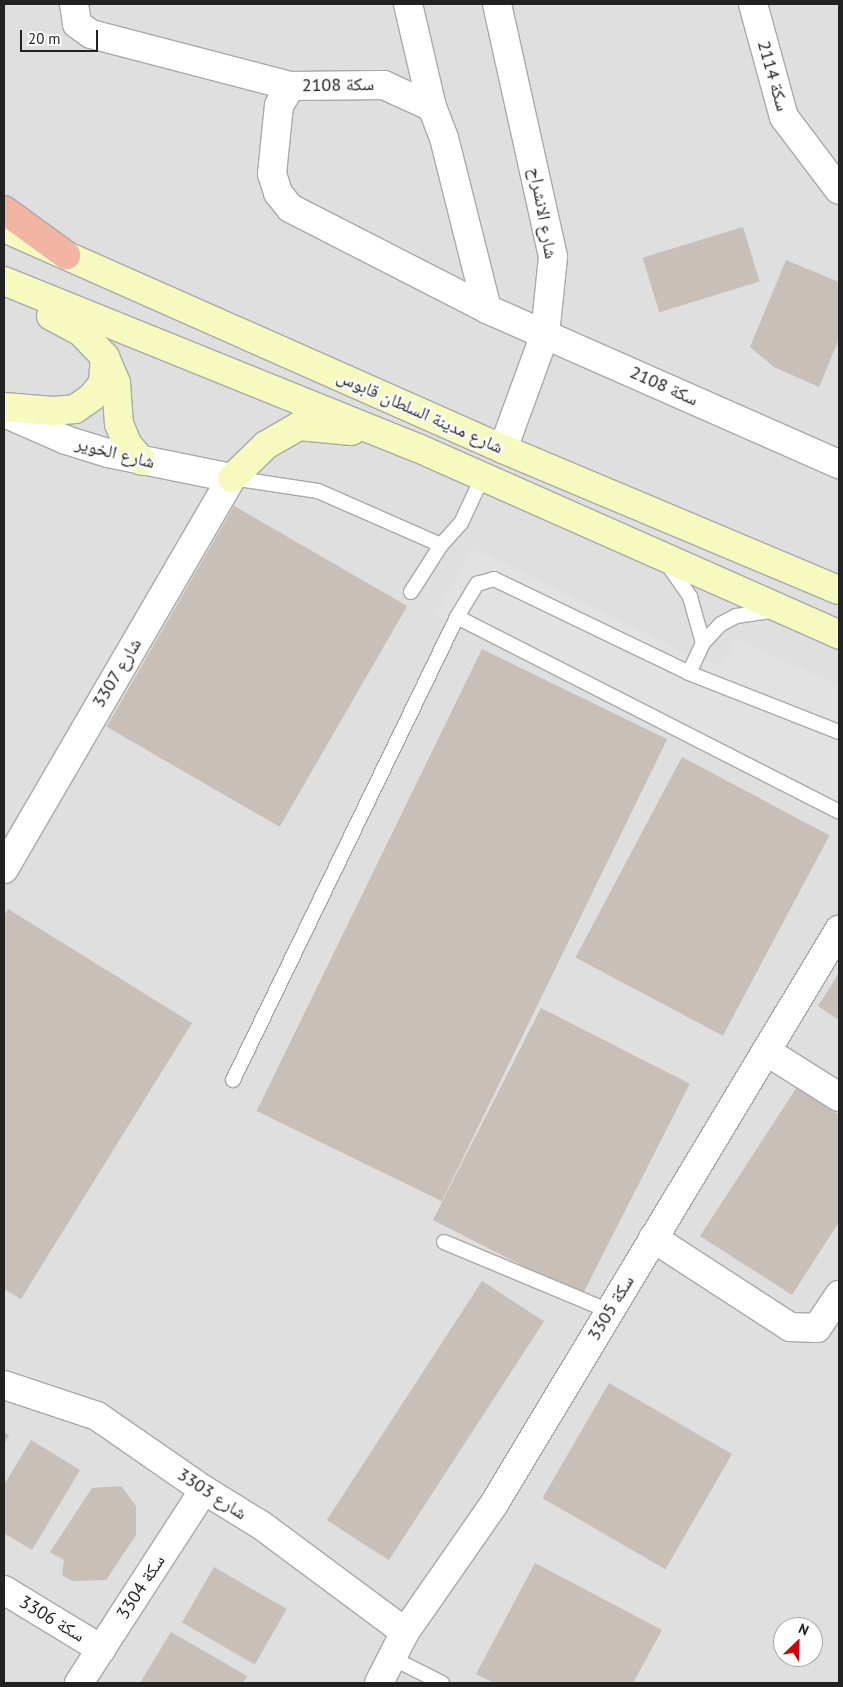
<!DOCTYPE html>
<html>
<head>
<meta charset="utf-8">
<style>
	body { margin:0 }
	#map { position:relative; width:843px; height:1687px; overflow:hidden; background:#f2efe9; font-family:"PT Sans","Noto Naskh Arabic",sans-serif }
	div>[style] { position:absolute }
	.residential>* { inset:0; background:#e0dfdf }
	.parking>* { inset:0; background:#e2e2e2 }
	.building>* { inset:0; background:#c7bfb8; transform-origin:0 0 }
	.roads { filter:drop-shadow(1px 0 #a9a9a9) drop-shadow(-1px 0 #a9a9a9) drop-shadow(0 1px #a9a9a9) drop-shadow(0 -1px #a9a9a9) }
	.service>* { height:14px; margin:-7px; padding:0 7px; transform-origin:7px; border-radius:7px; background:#fff }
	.minor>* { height:28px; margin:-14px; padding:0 14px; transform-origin:14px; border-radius:14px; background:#fff }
	.tertiary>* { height:28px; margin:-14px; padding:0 14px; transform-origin:14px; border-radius:14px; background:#fff }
	.secondary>* { height:28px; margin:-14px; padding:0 14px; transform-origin:14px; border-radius:14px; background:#f7fabf }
	.trunk>* { height:28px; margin:-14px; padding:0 14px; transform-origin:14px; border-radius:14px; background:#f2b4a3 }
	span { translate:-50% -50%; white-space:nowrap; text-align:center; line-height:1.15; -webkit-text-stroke:4.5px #fff; paint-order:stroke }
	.street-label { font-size:18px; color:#222 }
	.frame { position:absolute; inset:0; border:5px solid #222; pointer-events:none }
	.north { position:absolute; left:773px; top:1617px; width:50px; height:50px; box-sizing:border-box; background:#fff; border:1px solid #a7a7a7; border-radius:50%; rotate:24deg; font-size:14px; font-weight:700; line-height:20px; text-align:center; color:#222 }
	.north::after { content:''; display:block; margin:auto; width:18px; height:22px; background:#d40000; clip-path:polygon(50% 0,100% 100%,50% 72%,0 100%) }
	.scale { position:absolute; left:20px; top:30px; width:78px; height:22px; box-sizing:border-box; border:2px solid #222; border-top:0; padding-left:6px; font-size:15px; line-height:18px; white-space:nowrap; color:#222; -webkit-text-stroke:4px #fff; paint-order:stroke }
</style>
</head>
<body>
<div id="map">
	<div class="residential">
		<div style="clip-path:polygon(evenodd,4px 4px,839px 4px,839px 1683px,4px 1683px,4px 4px,783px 1627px,813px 1627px,813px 1657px,783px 1657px,783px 1627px)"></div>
	</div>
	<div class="parking">
		<div style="clip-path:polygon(474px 549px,683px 653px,723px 668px,736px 639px,839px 686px,839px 819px,436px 615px)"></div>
	</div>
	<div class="building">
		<div style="left:743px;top:227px;width:57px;height:105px;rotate:73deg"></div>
		<div style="clip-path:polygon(786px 260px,839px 282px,839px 339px,819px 387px,774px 367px,750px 347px)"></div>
		<div style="left:234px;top:506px;width:200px;height:255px;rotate:30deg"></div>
		<div style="left:482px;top:649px;width:206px;height:514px;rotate:26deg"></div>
		<div style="left:682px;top:757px;width:167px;height:227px;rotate:28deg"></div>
		<div style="clip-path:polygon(8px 909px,192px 1023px,21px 1299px,4px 1289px,4px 916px)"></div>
		<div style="clip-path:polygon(839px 973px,839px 1020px,818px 1006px)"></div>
		<div style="left:541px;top:1008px;width:167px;height:238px;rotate:27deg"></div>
		<div style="clip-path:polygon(797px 1087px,839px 1115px,839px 1222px,792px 1295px,700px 1236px)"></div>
		<div style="left:482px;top:1281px;width:74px;height:285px;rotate:33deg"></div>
		<div style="left:609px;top:1383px;width:142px;height:133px;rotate:30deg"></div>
		<div style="clip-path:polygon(4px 1432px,9px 1435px,4px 1445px)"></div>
		<div style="clip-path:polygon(31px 1440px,80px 1470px,32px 1550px,4px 1533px,4px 1485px)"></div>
		<div style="clip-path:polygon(121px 1486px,136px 1506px,136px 1535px,106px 1580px,72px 1581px,62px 1575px,64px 1560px,50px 1552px,92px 1488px)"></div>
		<div style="clip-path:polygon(535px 1563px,662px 1630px,633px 1683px,494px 1683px,476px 1674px)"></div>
		<div style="left:214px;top:1567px;width:84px;height:64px;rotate:30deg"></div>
		<div style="clip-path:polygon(171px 1632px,247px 1676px,243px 1683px,140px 1683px)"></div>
	</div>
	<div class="roads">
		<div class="service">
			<div style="left:232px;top:478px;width:87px;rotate:8.6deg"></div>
			<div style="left:318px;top:491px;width:134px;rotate:23.7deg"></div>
			<div style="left:668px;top:565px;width:39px;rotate:55deg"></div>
			<div style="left:690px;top:597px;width:48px;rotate:74.2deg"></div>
			<div style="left:411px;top:592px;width:56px;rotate:-57.4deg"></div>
			<div style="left:441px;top:545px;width:30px;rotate:-48deg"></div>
			<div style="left:461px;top:523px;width:50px;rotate:-65deg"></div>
			<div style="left:457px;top:617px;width:429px;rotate:27deg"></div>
			<div style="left:689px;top:673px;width:33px;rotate:-65deg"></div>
			<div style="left:703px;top:643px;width:26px;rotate:-47deg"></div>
			<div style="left:721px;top:624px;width:17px;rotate:-28deg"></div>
			<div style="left:736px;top:616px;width:35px;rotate:-8deg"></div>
			<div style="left:233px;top:1080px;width:514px;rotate:-64.18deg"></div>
			<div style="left:457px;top:617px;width:39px;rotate:-59deg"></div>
			<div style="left:477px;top:584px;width:18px;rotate:-16deg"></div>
			<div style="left:494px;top:579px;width:216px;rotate:25.7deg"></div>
			<div style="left:689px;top:673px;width:161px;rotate:21.5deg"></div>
			<div style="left:444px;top:1242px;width:179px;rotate:22.7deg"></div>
			<div style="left:392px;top:1658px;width:56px;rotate:26.6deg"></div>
		</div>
		<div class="minor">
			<div style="left:74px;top:4px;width:20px;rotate:81deg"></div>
			<div style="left:77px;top:24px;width:17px;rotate:36deg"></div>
			<div style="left:91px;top:34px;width:207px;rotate:14.6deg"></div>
			<div style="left:408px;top:4px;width:106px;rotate:76.9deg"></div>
			<div style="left:753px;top:4px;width:117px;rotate:74.7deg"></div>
			<div style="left:784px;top:117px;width:91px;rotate:53deg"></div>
			<div style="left:487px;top:309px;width:176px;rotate:-104.1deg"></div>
			<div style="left:444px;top:138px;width:33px;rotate:-111deg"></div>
			<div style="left:432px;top:107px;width:53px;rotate:-155.4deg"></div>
			<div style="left:384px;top:85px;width:93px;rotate:179.4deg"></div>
			<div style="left:291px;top:86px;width:22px;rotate:122deg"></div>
			<div style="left:279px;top:105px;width:69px;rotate:95.8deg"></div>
			<div style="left:272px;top:174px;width:20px;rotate:72deg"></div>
			<div style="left:278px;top:193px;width:19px;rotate:51deg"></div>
			<div style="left:290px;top:208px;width:221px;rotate:27.1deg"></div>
			<div style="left:487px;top:309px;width:385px;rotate:23.8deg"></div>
			<div style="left:4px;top:869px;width:453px;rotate:-59.8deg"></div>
			<div style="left:766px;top:1051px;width:86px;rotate:32.2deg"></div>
			<div style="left:653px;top:1238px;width:163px;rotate:33deg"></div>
			<div style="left:790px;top:1327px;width:27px;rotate:2deg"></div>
			<div style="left:817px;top:1328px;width:40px;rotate:-56deg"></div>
			<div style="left:4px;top:1385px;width:98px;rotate:18.4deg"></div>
			<div style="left:97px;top:1416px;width:130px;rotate:34.7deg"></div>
			<div style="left:204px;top:1490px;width:67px;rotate:31.6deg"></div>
			<div style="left:261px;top:1525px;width:179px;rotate:36.6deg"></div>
			<div style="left:4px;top:1590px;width:114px;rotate:31.3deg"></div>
			<div style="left:79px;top:1683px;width:230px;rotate:-57.1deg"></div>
			<div style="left:379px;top:1683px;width:57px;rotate:-63deg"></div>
			<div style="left:405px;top:1632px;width:156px;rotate:-55.2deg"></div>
			<div style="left:494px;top:1504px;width:670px;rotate:-58.99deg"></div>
		</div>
		<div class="tertiary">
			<div style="left:497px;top:4px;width:259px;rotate:77.5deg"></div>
			<div style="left:553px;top:257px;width:77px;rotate:95.9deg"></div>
			<div style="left:545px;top:334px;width:122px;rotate:110.1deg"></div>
			<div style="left:4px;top:413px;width:68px;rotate:23.5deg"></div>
			<div style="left:66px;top:440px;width:44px;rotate:17.2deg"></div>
			<div style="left:108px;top:453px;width:126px;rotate:11.4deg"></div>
		</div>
		<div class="secondary">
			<div style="left:4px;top:228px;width:546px;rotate:23.89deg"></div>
			<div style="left:503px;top:449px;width:364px;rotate:22.8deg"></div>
			<div style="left:4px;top:281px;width:446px;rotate:22deg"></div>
			<div style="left:418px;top:448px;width:461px;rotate:23.9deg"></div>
			<div style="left:51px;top:316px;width:34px;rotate:28deg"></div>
			<div style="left:81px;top:332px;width:35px;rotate:46deg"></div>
			<div style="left:105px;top:357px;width:28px;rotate:67deg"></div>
			<div style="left:116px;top:383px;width:41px;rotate:85.8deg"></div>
			<div style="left:119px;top:424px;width:23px;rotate:67deg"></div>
			<div style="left:128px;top:445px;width:21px;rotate:49deg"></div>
			<div style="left:4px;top:407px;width:49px;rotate:4.7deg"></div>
			<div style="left:53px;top:411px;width:22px;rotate:-5deg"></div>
			<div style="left:75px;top:409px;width:21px;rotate:-35deg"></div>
			<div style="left:92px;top:397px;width:18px;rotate:-52deg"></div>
			<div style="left:103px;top:383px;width:26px;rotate:-86deg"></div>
			<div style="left:232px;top:478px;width:47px;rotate:-44.1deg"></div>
			<div style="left:266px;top:445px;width:38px;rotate:-30deg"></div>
			<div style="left:299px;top:426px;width:53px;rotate:5.4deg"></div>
		</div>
		<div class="trunk">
			<div style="left:4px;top:210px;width:77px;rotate:36deg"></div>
		</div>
	</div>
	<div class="street-label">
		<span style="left:773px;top:76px;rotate:74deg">سكة 2114</span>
		<span style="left:338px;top:85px;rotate:-1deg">سكة 2108</span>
		<span style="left:543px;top:213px;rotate:80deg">شارع الانشراح</span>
		<span style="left:664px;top:386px;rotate:24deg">سكة 2108</span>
		<span style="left:420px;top:412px;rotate:24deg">شارع مدينة السلطان قابوس</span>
		<span style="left:115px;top:453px;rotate:14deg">شارع الخوير</span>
		<span style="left:117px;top:673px;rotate:-59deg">3307 شارع</span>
		<span style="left:611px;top:1308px;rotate:-59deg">3305 سكة</span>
		<span style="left:212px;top:1494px;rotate:33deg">3303 شارع</span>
		<span style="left:141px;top:1587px;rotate:-57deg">سكة 3304</span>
		<span style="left:52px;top:1619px;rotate:31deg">سكة 3306</span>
	</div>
	<div class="frame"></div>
	<div class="north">N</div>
	<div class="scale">20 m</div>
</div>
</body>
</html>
